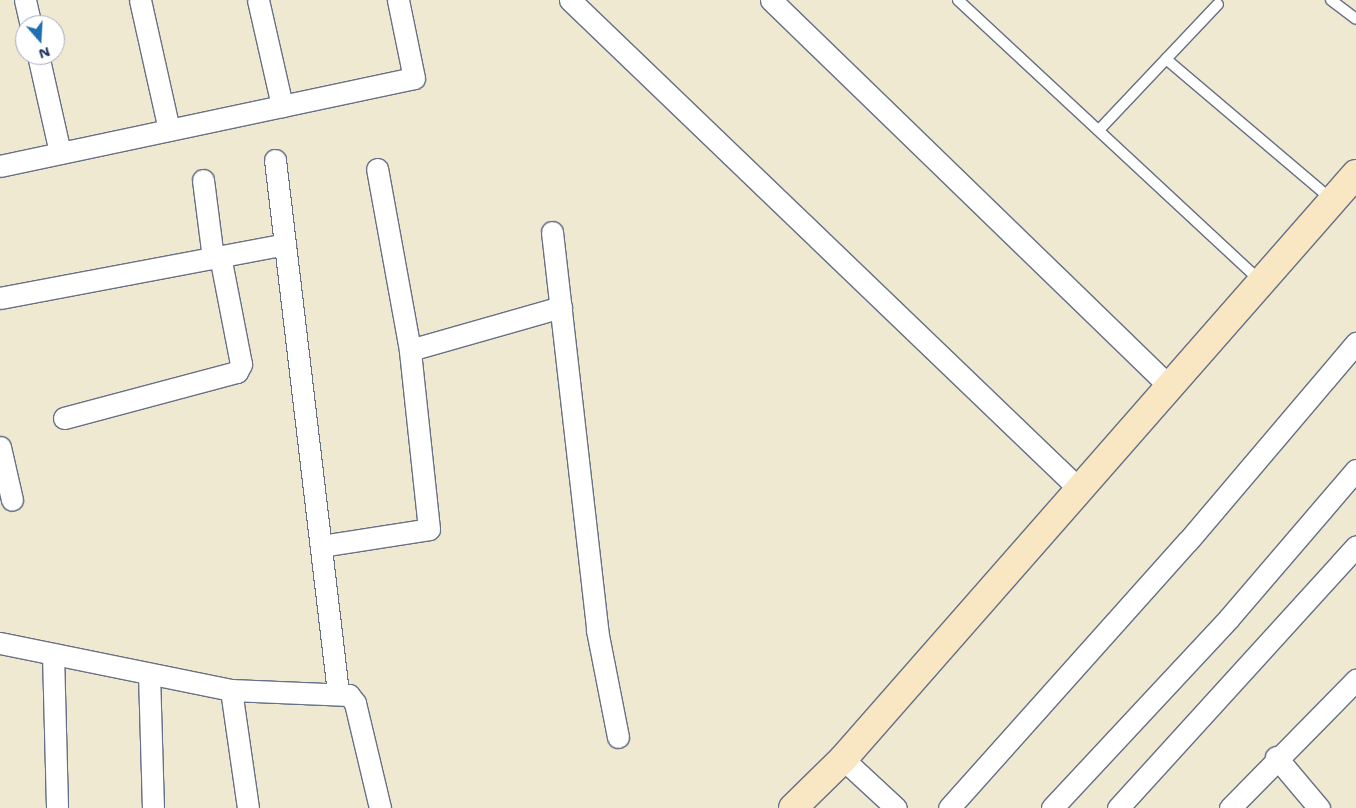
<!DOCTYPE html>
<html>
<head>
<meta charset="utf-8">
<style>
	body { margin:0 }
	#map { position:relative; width:1356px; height:808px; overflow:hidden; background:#f0e9d1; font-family:"Shantell Sans",sans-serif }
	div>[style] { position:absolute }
	.roads { filter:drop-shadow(1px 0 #667086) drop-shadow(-1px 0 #667086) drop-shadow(0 1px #667086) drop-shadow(0 -1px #667086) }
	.lane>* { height:10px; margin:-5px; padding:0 5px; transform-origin:5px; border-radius:5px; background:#fff }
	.street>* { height:21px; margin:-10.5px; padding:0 10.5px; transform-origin:10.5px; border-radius:10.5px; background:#fff }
	.secondary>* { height:28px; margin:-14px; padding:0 14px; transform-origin:14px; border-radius:14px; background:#f9e7c3 }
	span { translate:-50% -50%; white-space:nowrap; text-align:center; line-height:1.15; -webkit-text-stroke:4px #fff; paint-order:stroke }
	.north { position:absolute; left:15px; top:15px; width:50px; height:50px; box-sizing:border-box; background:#fff; border:1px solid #a4acbf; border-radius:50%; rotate:161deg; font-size:14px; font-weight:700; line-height:20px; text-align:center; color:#1b2f5e }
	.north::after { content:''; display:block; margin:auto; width:18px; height:22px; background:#1f6fb2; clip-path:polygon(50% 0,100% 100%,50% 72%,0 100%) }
</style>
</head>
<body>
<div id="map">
	<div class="roads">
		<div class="lane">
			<div style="left:958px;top:0;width:413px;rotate:42.9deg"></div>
			<div style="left:1331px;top:0;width:31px;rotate:37deg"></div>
			<div style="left:1166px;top:59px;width:218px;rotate:40.3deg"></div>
			<div style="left:1099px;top:130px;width:173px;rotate:-46.6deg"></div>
		</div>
		<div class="street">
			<div style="left:25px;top:0;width:26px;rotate:77deg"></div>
			<div style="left:140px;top:0;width:133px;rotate:77.4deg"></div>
			<div style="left:258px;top:0;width:109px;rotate:77.2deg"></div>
			<div style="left:570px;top:0;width:706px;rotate:43.85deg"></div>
			<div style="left:771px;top:0;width:554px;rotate:44.12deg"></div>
			<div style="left:38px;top:55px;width:100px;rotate:77.3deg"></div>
			<div style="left:275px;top:160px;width:536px;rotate:83.25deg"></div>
			<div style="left:0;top:166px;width:423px;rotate:-12deg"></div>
			<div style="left:414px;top:78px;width:80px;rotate:-101.6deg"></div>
			<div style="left:203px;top:180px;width:79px;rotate:82.7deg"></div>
			<div style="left:552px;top:232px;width:401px;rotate:83.5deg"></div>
			<div style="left:597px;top:630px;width:109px;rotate:78.9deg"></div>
			<div style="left:0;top:298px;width:290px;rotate:-10.7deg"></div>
			<div style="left:410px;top:350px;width:157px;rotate:-15.9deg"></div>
			<div style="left:64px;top:418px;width:179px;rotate:-14.9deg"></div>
			<div style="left:237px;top:372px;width:9px;rotate:-63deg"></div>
			<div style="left:241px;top:364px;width:110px;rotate:-101deg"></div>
			<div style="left:0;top:447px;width:54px;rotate:77.2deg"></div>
			<div style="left:321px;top:546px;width:109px;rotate:-8.9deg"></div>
			<div style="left:429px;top:529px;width:180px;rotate:-96.1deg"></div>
			<div style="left:410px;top:350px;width:184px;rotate:-100.3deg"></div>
			<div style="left:0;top:643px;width:236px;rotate:11.5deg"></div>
			<div style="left:231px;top:690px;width:118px;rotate:2.4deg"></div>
			<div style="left:349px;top:695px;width:10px;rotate:53deg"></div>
			<div style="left:355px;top:703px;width:108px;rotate:76.6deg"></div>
			<div style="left:53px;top:654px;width:154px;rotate:88.5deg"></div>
			<div style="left:149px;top:674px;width:134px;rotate:88.3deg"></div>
			<div style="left:231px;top:690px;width:119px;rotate:81.8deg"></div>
			<div style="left:1276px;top:757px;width:67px;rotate:49.9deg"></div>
			<div style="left:843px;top:759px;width:72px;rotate:42.8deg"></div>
			<div style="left:949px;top:808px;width:358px;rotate:-48.2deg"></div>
			<div style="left:1188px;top:541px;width:260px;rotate:-49.7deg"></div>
			<div style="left:1052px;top:808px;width:260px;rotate:-47deg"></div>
			<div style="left:1229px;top:618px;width:195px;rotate:-49.4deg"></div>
			<div style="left:1118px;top:808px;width:354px;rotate:-47.7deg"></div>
			<div style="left:1230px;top:808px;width:180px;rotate:-45.5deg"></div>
		</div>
		<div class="secondary">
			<div style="left:793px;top:808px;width:70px;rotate:-44.4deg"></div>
			<div style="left:843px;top:759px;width:778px;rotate:-48.75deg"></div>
		</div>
	</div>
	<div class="north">N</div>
</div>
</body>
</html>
